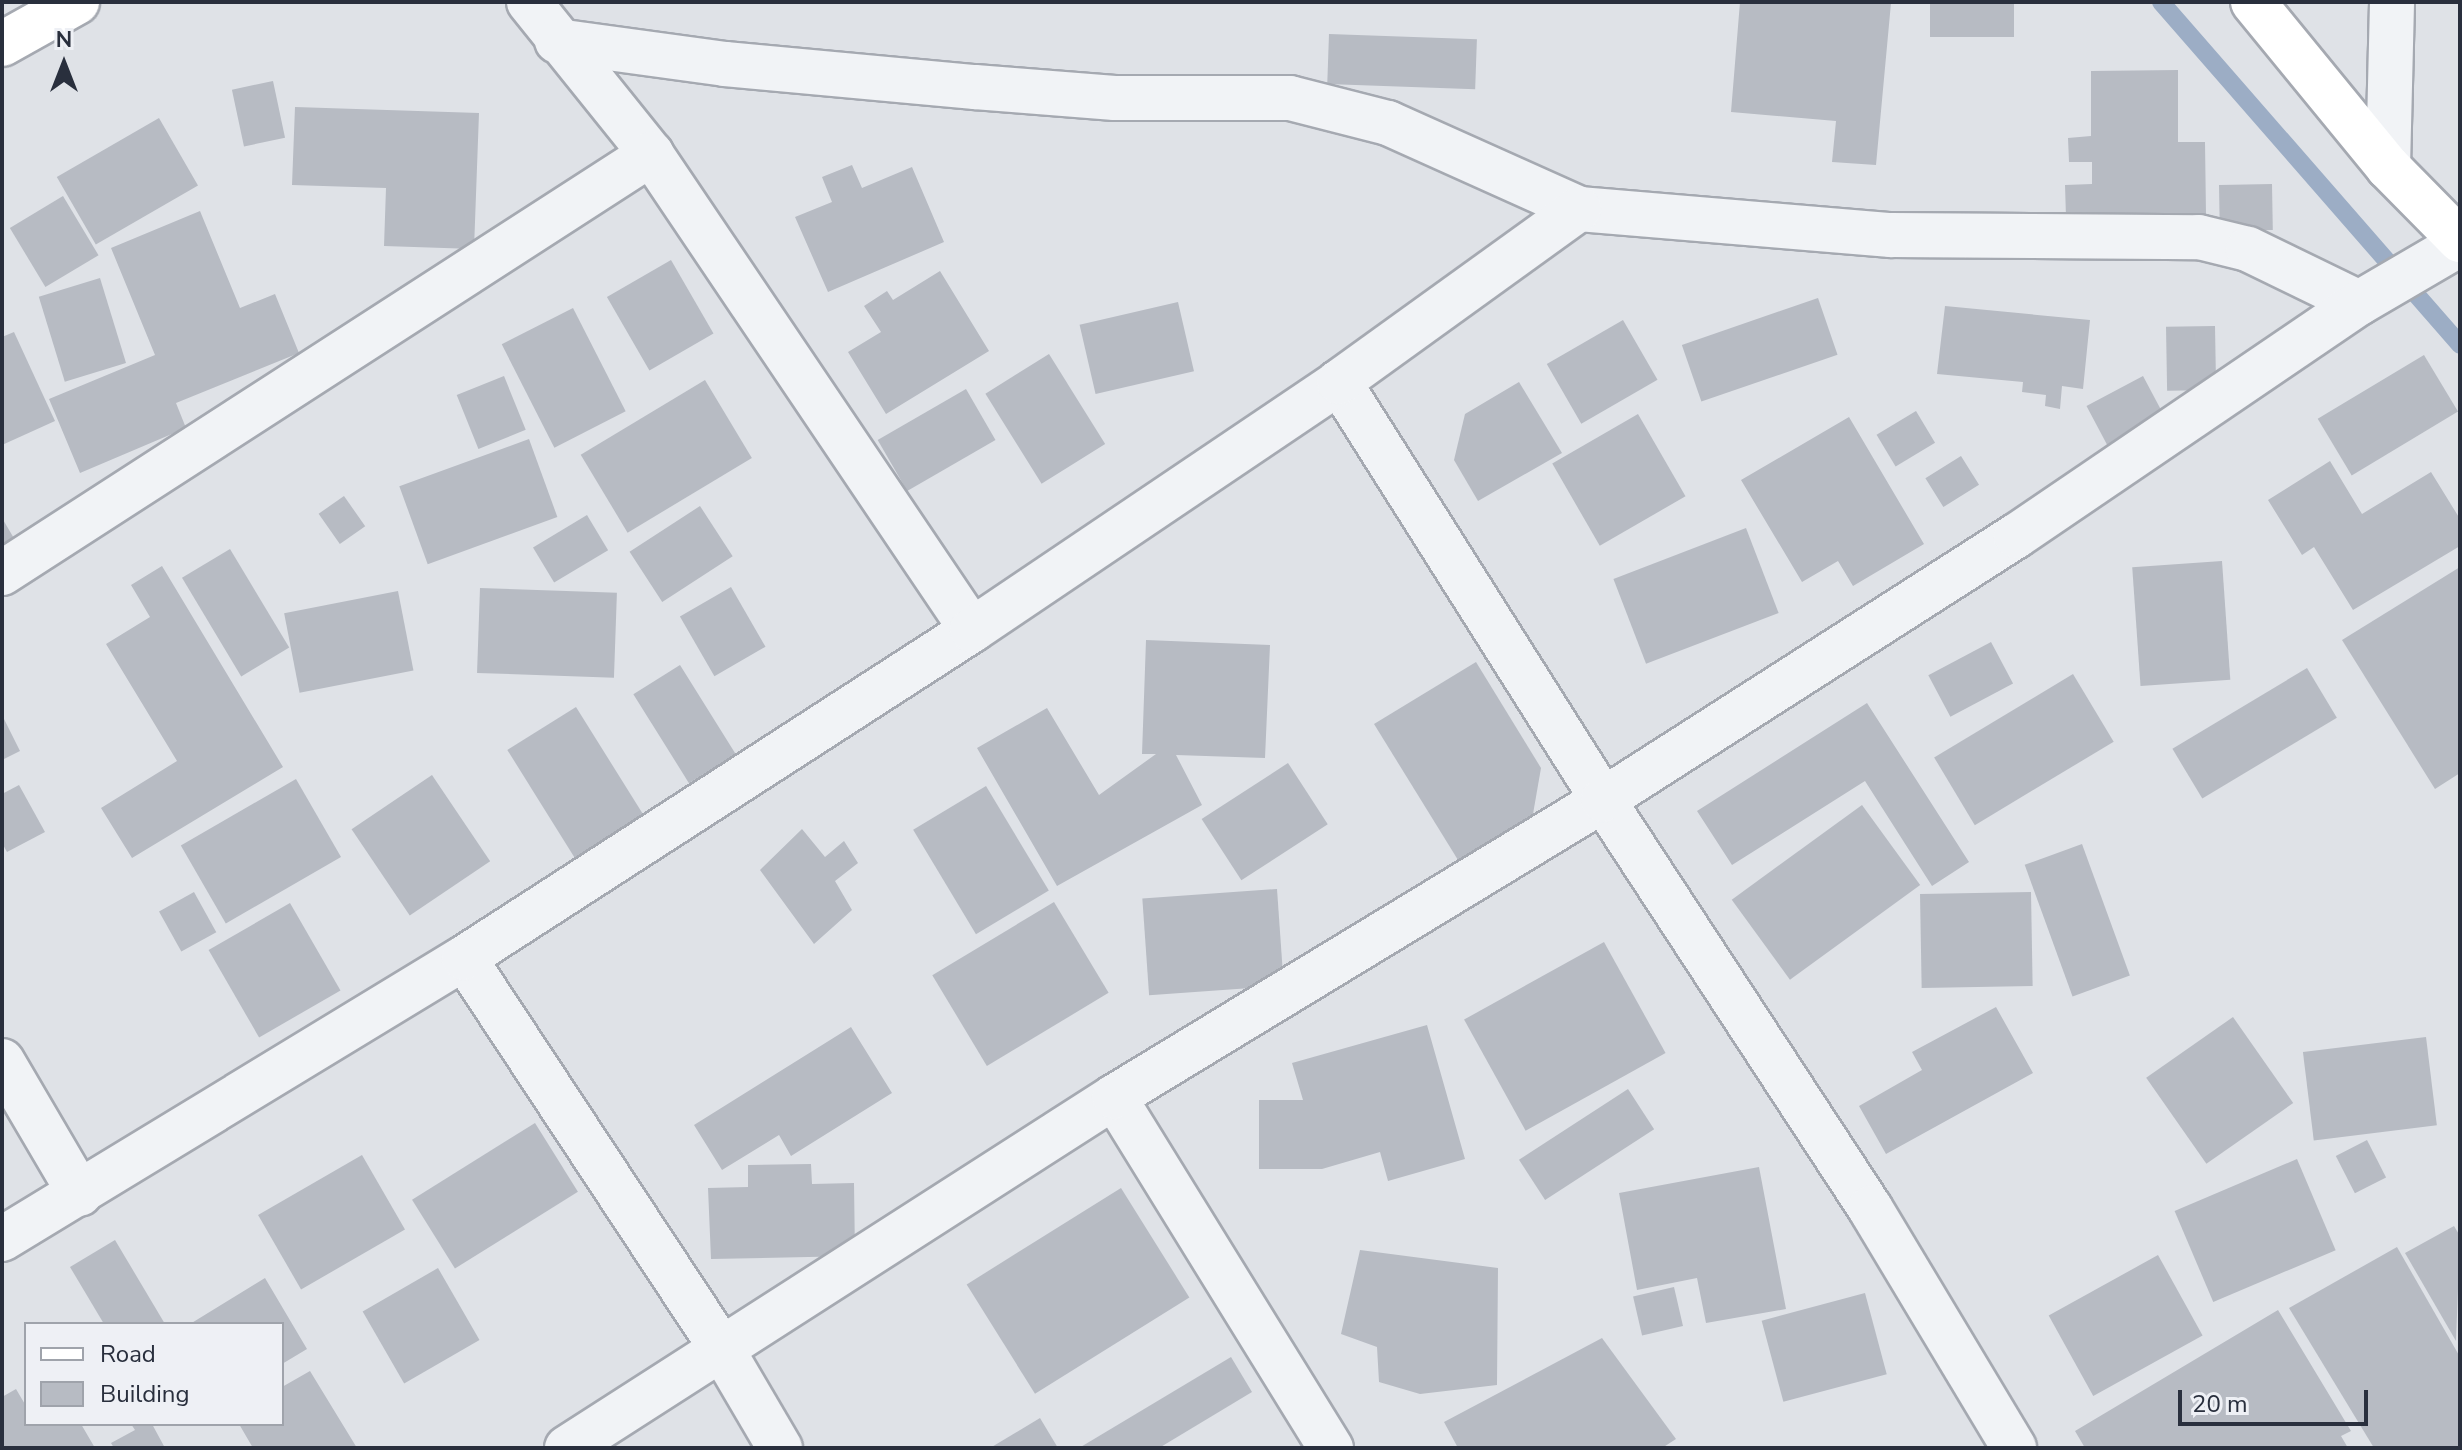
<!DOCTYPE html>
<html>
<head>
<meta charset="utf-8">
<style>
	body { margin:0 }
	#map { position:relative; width:2462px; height:1450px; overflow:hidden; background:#dfe2e7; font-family:"Nunito Sans",sans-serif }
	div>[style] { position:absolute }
	.stream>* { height:18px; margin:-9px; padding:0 9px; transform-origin:9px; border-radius:9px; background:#9cadc5 }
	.building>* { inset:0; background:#b7bbc3; transform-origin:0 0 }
	.roads { filter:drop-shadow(2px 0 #a5a9b1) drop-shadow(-2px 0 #a5a9b1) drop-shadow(0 2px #a5a9b1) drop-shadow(0 -2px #a5a9b1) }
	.street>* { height:44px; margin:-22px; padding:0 22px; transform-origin:22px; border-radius:22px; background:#f1f3f6 }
	.secondary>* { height:44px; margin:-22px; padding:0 22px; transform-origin:22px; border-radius:22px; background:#fff }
	.primary>* { height:44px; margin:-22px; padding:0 22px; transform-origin:22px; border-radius:22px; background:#fff }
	span { translate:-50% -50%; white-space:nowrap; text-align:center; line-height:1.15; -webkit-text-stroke:8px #eef0f5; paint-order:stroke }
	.frame { position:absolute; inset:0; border:4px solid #292f3d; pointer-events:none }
	.legend { position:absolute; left:24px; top:1322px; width:260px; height:104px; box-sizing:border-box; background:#eef0f5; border:2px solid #9fa3ab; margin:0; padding:10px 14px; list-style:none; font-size:24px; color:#292f3d }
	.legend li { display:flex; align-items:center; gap:16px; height:40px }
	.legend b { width:40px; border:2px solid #9fa3ab }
	.north { position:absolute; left:24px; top:24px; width:80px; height:80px; -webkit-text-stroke:6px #eef0f5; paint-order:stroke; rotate:0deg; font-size:22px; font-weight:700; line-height:32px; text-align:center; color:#292f3d }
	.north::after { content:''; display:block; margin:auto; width:28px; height:36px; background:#292f3d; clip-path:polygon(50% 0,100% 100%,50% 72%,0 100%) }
	.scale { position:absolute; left:2178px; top:1390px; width:190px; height:36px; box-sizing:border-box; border:4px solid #292f3d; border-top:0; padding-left:10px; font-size:24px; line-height:28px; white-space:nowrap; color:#292f3d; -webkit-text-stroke:6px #eef0f5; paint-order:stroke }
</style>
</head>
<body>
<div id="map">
	<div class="stream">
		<div style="left:2161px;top:2px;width:455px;rotate:48.9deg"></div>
	</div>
	<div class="building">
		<div style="clip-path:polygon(1740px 2px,1891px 3px,1876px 165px,1832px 162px,1836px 121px,1731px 112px)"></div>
		<div style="left:1930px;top:2px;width:84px;height:35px"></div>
		<div style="left:1329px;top:34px;width:148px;height:50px;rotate:2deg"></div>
		<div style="clip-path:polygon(2178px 70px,2178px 142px,2205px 142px,2206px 215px,2066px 217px,2065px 185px,2092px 184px,2092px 162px,2069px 162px,2068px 138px,2091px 136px,2091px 71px)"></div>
		<div style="left:273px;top:81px;width:58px;height:42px;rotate:78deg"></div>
		<div style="clip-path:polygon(295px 107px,479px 113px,474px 249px,384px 246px,386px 188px,292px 185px)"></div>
		<div style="left:159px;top:118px;width:78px;height:118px;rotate:60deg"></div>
		<div style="clip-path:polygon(852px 165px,862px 188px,912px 167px,944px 242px,828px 292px,795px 217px,832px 202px,822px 177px)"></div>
		<div style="left:2272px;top:184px;width:46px;height:53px;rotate:89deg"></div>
		<div style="left:63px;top:196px;width:69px;height:62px;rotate:59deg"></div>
		<div style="clip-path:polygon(200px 211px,240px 308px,275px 294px,299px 353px,176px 403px,186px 428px,80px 473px,49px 399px,155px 355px,111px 248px)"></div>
		<div style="left:671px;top:260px;width:85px;height:74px;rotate:60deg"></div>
		<div style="clip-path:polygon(940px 271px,989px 351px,886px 414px,848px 352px,881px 332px,864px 306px,887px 291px,893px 300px)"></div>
		<div style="left:100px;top:278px;width:89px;height:64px;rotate:73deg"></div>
		<div style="left:1818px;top:298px;width:60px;height:144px;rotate:71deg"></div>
		<div style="left:1178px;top:302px;width:71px;height:101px;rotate:77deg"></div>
		<div style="clip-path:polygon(1945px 306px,2090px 320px,2083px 389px,2062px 386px,2060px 409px,2045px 406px,2046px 395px,2022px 392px,2023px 382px,1937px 374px)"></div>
		<div style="left:573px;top:308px;width:116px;height:80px;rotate:63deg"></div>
		<div style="left:1623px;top:320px;width:69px;height:88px;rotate:60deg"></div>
		<div style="left:2215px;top:326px;width:64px;height:49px;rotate:89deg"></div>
		<div style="clip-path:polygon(14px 332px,55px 421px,2px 445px,2px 337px)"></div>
		<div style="left:1049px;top:354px;width:106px;height:75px;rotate:58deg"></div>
		<div style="left:2424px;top:355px;width:66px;height:124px;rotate:59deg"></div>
		<div style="left:504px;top:376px;width:58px;height:51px;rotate:68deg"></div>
		<div style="left:2143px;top:376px;width:45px;height:64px;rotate:62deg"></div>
		<div style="left:705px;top:380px;width:91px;height:145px;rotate:59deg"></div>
		<div style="clip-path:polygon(1519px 382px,1562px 453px,1478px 501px,1454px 460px,1465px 414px)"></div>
		<div style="left:966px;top:389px;width:59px;height:102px;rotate:60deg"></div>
		<div style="left:1916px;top:411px;width:37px;height:46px;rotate:59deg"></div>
		<div style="left:1638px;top:414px;width:95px;height:99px;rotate:60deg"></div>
		<div style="clip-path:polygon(1849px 417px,1924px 544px,1853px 586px,1838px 561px,1802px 582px,1741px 480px)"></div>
		<div style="left:529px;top:439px;width:83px;height:138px;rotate:70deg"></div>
		<div style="left:1961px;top:456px;width:34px;height:42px;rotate:58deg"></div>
		<div style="clip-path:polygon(2330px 461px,2362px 514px,2431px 472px,2460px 519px,2460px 546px,2353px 610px,2314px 547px,2302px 555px,2268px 500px)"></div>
		<div style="left:344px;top:496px;width:37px;height:31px;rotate:55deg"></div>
		<div style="left:700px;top:506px;width:60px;height:84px;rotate:57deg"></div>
		<div style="left:587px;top:515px;width:41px;height:63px;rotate:59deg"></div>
		<div style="clip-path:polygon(2px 518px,15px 540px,2px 547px)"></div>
		<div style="left:1746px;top:528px;width:91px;height:142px;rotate:69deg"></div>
		<div style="left:230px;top:549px;width:115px;height:56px;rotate:59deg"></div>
		<div style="left:2222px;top:561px;width:119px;height:90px;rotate:86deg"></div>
		<div style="clip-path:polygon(162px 566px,283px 767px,132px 858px,101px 808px,177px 761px,106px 644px,150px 617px,131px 585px)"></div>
		<div style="clip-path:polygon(2460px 567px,2460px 773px,2435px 789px,2342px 640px)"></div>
		<div style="left:731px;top:587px;width:69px;height:59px;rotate:60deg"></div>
		<div style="left:480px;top:588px;width:137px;height:85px;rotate:2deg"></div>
		<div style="left:398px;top:591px;width:81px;height:116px;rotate:79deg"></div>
		<div style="clip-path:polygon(1146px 640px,1270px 645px,1265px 758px,1176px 755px,1202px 805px,1057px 886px,977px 748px,1047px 708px,1099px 795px,1156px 754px,1142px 754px)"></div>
		<div style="left:1991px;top:642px;width:47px;height:71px;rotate:62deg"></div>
		<div style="clip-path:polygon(1476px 662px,1541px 768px,1533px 814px,1458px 860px,1374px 724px)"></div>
		<div style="left:680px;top:665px;width:105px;height:55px;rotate:58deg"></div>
		<div style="left:2307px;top:668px;width:58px;height:157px;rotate:59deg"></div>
		<div style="left:2073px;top:674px;width:79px;height:162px;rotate:59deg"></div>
		<div style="clip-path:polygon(1867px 703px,1969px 862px,1932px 886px,1865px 781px,1732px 865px,1697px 811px)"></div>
		<div style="left:576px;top:707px;width:128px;height:81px;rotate:58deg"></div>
		<div style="clip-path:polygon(2px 715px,20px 751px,2px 760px)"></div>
		<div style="left:1288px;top:763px;width:73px;height:103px;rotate:57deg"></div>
		<div style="left:432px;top:775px;width:104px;height:97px;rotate:56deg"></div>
		<div style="left:296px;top:779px;width:90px;height:133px;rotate:60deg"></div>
		<div style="clip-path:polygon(19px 785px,45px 832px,7px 852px,2px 843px,2px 794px)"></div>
		<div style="left:986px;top:786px;width:122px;height:85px;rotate:59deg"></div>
		<div style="left:1862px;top:805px;width:99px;height:161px;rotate:54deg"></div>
		<div style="clip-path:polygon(802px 829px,825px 857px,844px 841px,858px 863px,835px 881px,852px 910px,814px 944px,760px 870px)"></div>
		<div style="left:2082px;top:844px;width:140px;height:61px;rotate:70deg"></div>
		<div style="left:1277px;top:889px;width:97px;height:135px;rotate:86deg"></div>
		<div style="left:194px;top:892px;width:46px;height:40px;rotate:61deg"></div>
		<div style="left:2031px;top:892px;width:94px;height:111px;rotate:89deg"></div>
		<div style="left:1054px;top:902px;width:106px;height:142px;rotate:59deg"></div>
		<div style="left:290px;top:903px;width:101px;height:94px;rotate:60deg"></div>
		<div style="left:1604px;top:942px;width:127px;height:160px;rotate:61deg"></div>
		<div style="clip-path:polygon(1996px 1007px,2033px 1073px,1886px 1154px,1859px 1106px,1922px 1070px,1912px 1052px)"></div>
		<div style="left:2233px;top:1017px;width:105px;height:106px;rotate:55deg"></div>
		<div style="clip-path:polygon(1427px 1025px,1465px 1159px,1388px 1181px,1380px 1152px,1322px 1169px,1259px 1169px,1259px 1100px,1303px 1100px,1292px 1063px)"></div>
		<div style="clip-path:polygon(851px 1027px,892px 1093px,791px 1156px,779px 1135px,722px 1170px,694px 1125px)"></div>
		<div style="left:2426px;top:1037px;width:89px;height:124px;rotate:83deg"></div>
		<div style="left:1628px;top:1089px;width:48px;height:130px;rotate:57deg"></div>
		<div style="left:535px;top:1123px;width:81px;height:145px;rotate:58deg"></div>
		<div style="left:2367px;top:1140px;width:42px;height:35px;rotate:63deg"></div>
		<div style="left:362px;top:1155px;width:86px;height:120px;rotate:60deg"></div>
		<div style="left:2297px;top:1159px;width:99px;height:133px;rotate:67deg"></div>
		<div style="clip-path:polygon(811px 1164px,812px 1184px,854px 1183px,855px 1256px,711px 1259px,708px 1188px,748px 1187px,748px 1165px)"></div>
		<div style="clip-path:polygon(1759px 1167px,1786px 1309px,1706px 1323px,1697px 1278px,1637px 1290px,1619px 1193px)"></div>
		<div style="left:1121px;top:1188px;width:129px;height:182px;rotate:58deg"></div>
		<div style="clip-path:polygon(2454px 1226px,2460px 1236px,2456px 1341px,2405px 1253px)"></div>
		<div style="clip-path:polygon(115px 1240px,165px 1324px,104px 1324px,70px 1267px)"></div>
		<div style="clip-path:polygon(2397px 1247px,2460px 1357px,2460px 1448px,2374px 1448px,2289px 1308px)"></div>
		<div style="clip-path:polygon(1360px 1250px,1498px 1268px,1497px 1385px,1420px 1394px,1379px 1382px,1377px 1347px,1341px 1334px)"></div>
		<div style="left:2158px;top:1255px;width:92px;height:125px;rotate:61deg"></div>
		<div style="left:438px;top:1268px;width:83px;height:87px;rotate:60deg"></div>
		<div style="clip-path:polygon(265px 1278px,307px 1349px,282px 1364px,282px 1324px,190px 1324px)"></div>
		<div style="left:1674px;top:1287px;width:40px;height:42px;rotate:77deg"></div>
		<div style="left:1865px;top:1293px;width:84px;height:107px;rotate:75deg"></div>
		<div style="clip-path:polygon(2278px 1310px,2351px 1431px,2341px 1436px,2348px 1448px,2085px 1448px,2075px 1431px)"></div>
		<div style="clip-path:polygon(1602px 1338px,1676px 1439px,1662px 1448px,1458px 1448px,1444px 1422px)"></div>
		<div style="clip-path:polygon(1231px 1357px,1252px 1392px,1159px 1448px,1079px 1448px)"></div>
		<div style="clip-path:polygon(310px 1371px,357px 1448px,253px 1448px,239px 1424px,282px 1424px,282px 1387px)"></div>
		<div style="clip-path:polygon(16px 1389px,26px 1406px,26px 1424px,81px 1424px,95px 1448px,2px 1448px,2px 1397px)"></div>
		<div style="clip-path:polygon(1040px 1418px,1058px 1448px,990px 1448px)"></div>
		<div style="clip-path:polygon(131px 1424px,152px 1424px,165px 1448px,114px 1448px,111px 1443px,135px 1430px)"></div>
	</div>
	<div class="roads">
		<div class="street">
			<div style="left:529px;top:2px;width:195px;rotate:51.2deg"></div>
			<div style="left:651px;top:154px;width:574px;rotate:56.01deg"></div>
			<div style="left:557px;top:41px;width:170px;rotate:7.8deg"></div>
			<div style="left:725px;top:64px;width:251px;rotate:5.3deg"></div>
			<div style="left:975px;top:87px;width:140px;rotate:4.5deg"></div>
			<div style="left:1115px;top:98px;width:175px"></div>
			<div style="left:1290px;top:98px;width:101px;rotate:14.3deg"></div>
			<div style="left:1388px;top:123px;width:209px;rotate:24.2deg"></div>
			<div style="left:1579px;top:209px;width:313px;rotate:4.8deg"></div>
			<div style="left:1891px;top:235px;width:308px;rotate:0.4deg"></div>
			<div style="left:2199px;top:237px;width:50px;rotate:13.8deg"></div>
			<div style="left:2248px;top:249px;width:123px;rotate:25.9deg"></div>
			<div style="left:2388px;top:167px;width:165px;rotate:-88.6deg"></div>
			<div style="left:1339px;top:382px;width:494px;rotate:57.7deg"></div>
			<div style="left:1603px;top:800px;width:488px;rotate:56.8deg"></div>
			<div style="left:1870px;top:1208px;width:280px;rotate:59deg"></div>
			<div style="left:2px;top:573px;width:773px;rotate:-32.85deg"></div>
			<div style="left:464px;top:958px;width:471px;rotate:56.6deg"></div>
			<div style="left:723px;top:1351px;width:113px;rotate:59.6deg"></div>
			<div style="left:2px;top:1061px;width:154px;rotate:59.6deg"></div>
			<div style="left:1114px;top:1097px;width:413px;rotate:58.3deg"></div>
			<div style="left:2px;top:1239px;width:541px;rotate:-31.31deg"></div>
			<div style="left:464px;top:958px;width:605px;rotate:-32.85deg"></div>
			<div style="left:972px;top:630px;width:443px;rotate:-34deg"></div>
			<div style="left:1339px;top:382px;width:296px;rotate:-35.8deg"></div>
			<div style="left:567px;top:1448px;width:650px;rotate:-32.69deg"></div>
			<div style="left:1114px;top:1097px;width:572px;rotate:-31.27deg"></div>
			<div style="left:1603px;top:800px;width:490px;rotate:-32.6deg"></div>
			<div style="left:2016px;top:536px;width:415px;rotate:-34.2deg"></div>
			<div style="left:2359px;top:303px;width:117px;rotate:-30.3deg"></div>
		</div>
		<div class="secondary">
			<div style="left:2253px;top:2px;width:213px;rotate:50.7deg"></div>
			<div style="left:2388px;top:167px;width:103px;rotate:45.4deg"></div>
		</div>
		<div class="primary">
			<div style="left:2px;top:44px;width:86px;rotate:-29.2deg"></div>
		</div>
	</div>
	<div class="frame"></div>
	<ul class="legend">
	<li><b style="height:10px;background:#fff"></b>Road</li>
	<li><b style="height:22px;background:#b7bbc3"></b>Building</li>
	</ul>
	<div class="north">N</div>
	<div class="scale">20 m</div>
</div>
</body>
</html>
